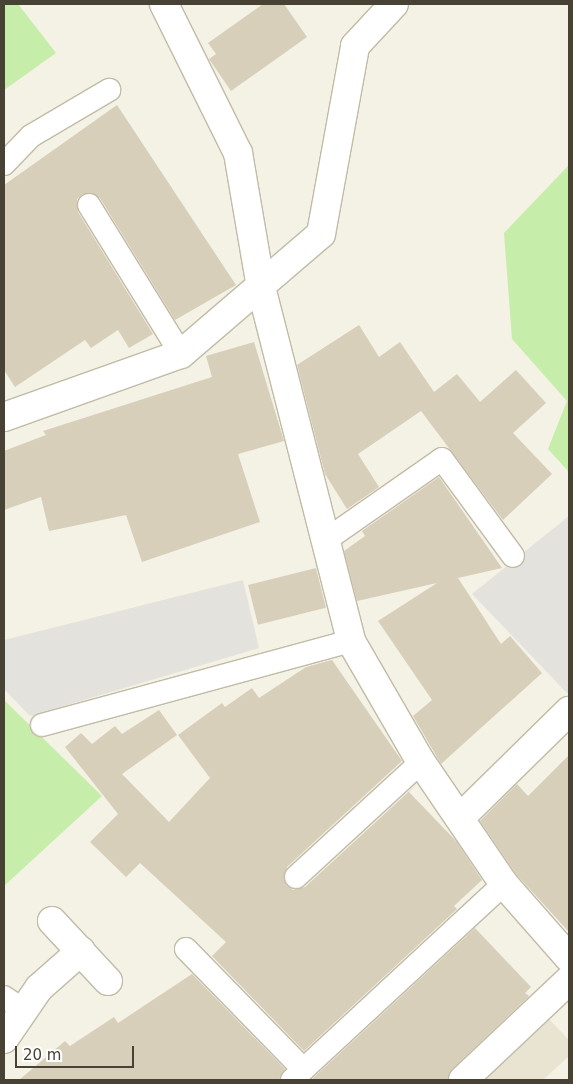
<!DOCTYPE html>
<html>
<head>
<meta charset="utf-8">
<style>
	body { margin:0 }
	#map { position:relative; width:573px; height:1084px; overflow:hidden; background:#f4f1e5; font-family:"DejaVu Sans",sans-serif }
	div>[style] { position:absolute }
	.residential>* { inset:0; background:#e9e4d2 }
	.green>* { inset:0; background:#c6eda9 }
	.parking>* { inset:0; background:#e4e2dd }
	.building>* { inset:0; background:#d7cfb9; transform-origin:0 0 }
	.roads { filter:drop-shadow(1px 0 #c1bba6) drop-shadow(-1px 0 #c1bba6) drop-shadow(0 1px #c1bba6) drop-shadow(0 -1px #c1bba6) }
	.service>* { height:22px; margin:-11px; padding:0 11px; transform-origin:11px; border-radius:11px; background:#fff }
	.minor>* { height:28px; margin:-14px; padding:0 14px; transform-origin:14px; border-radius:14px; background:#fff }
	span { translate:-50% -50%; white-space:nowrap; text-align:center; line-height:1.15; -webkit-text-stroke:4px #fff; paint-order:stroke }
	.frame { position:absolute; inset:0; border:5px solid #474234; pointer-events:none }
	.scale { position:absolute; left:15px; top:1046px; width:119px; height:22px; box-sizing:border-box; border:2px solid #474234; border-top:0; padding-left:6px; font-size:15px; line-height:18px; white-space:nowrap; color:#474234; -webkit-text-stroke:4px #fff; paint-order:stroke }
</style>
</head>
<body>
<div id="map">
	<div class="residential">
		<div style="clip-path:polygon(470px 936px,569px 1040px,569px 1056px,543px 1080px,319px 1080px)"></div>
	</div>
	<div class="green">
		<div style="clip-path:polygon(4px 4px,18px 4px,56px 53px,4px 90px)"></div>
		<div style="clip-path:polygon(569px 165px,569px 472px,548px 449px,567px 401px,512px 339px,504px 233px)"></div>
		<div style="clip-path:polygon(4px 700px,102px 796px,4px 886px)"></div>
	</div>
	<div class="parking">
		<div style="clip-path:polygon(569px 516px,569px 693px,568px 694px,472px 594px)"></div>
		<div style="clip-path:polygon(243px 580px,259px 648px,30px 716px,4px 689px,4px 640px)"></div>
	</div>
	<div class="building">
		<div style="clip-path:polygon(263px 4px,284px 4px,307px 37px,231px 91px,209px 59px,216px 54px,208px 43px)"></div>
		<div style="clip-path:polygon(117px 105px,236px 285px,175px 320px,100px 198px,83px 194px,77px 199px,78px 212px,153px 334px,129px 348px,118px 330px,91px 348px,85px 340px,15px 387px,4px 370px,4px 185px)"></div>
		<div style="clip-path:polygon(359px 325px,379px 357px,400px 342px,434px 392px,457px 374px,480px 402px,516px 370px,546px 403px,513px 433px,552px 474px,503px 520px,421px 411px,358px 454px,379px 487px,347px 509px,325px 474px,297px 365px)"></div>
		<div style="clip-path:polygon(254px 342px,284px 441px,238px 454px,260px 522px,142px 562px,126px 515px,49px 531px,41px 497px,4px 510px,4px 451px,46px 435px,43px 431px,212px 377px,206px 356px)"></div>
		<div style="clip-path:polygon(439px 477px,502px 568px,458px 578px,501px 644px,510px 636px,542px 673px,441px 764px,413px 716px,432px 700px,378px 621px,437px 583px,357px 601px,344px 551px,365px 536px,362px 531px)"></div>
		<div style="left:316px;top:568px;width:41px;height:70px;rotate:76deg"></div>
		<div style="clip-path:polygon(332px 660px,402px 761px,287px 867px,286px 885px,293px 890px,305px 887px,417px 784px,409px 792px,456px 841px,482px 880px,454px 906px,457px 909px,304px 1051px,212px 956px,226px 942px,140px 863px,126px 877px,90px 842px,118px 814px,65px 747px,81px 733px,92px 744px,115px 726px,122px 734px,159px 710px,177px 735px,122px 774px,169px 822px,210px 778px,178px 735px,222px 703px,225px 707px,252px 688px,259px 698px,306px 667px)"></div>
		<div style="clip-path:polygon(569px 755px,569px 932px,516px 874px,480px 821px,517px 784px,528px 796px)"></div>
		<div style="clip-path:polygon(475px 928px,531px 987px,525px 993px,529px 996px,452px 1069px,448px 1080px,311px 1080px)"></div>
		<div style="clip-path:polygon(192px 974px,285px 1069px,279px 1080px,19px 1080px,65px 1041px,70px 1046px,114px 1017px,118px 1023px)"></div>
	</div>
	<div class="roads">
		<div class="service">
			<div style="left:4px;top:164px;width:39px;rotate:-46deg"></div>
			<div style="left:31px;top:136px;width:91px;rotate:-30.5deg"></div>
			<div style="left:89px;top:205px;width:175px;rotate:58.3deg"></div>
			<div style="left:326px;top:540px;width:141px;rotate:-34.9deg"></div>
			<div style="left:442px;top:459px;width:120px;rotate:53.8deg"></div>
			<div style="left:42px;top:725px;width:320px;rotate:-15.2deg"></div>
			<div style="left:296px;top:877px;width:170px;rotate:-42.6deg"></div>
			<div style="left:186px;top:949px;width:168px;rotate:45.7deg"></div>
			<div style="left:4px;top:997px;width:23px;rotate:34deg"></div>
			<div style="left:292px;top:1080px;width:289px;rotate:-42.8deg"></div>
		</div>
		<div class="minor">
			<div style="left:164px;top:4px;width:166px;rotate:63.6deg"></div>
			<div style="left:238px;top:153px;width:136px;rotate:80.3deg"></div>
			<div style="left:261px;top:287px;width:365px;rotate:75.7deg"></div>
			<div style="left:351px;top:641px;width:140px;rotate:60deg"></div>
			<div style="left:421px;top:762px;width:148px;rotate:55.8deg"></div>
			<div style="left:504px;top:884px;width:98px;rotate:48.7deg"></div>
			<div style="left:4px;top:417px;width:188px;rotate:-19.6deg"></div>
			<div style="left:181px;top:354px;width:184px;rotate:-40.6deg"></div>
			<div style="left:321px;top:234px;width:191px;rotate:-79.7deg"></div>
			<div style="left:355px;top:46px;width:57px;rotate:-47.1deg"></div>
			<div style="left:460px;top:818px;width:153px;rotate:-44.5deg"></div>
			<div style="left:52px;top:921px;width:82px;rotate:47deg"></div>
			<div style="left:4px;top:1039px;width:62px;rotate:-55.5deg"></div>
			<div style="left:39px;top:988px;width:56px;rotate:-41.4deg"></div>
			<div style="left:463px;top:1080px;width:146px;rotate:-43.3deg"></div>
		</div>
	</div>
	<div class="frame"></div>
	<div class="scale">20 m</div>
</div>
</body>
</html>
